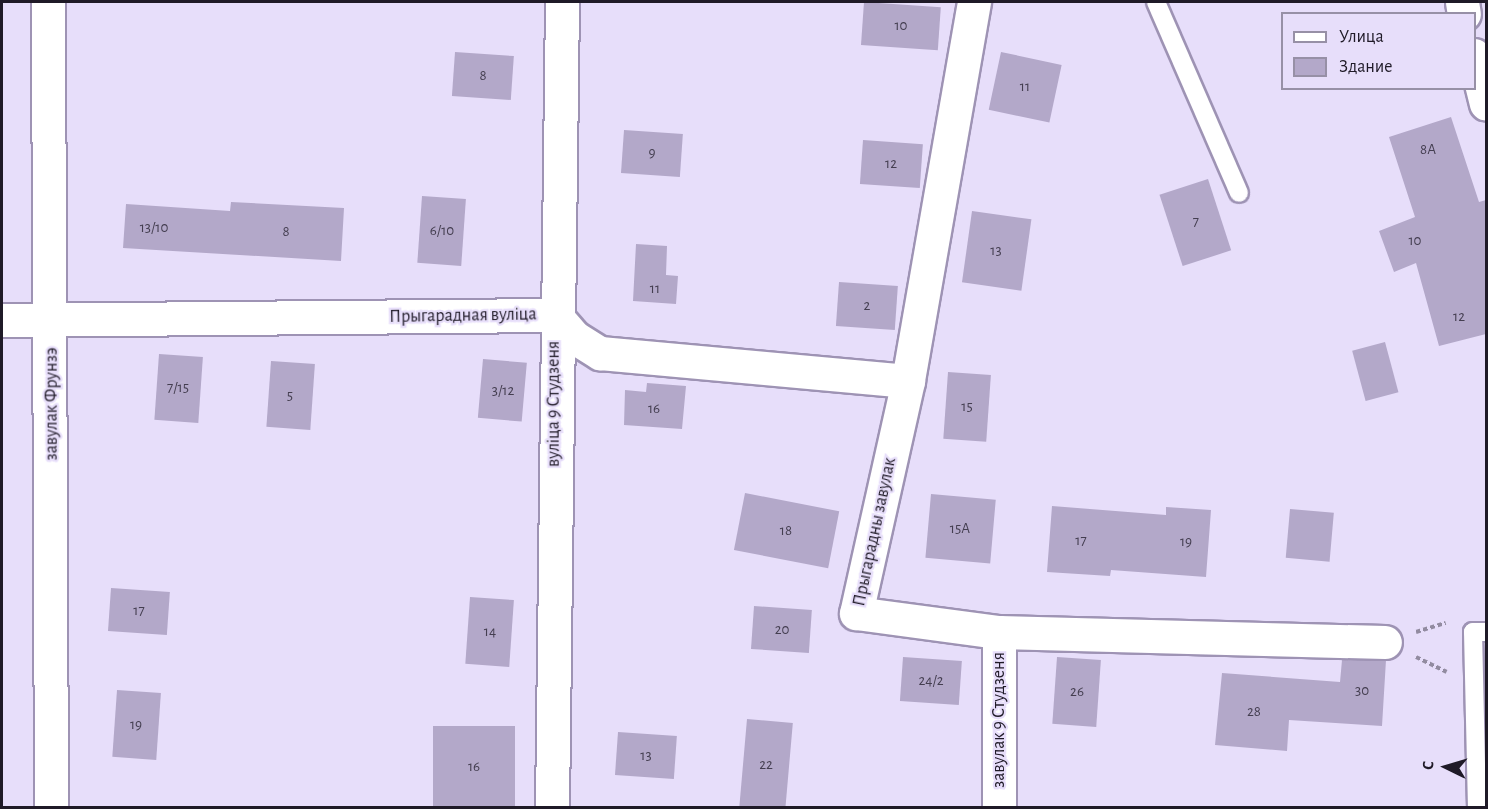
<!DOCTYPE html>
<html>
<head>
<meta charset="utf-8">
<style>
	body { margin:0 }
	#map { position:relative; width:1488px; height:809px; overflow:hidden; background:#e7defa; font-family:"Alegreya Sans",sans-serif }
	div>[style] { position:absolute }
	.building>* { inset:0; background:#b3a8c9; transform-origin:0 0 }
	.path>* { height:4px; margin-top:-2px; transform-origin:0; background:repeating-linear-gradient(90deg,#928ba0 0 4.5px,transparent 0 7.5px) }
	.roads { filter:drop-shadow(2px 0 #9e93b4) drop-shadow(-2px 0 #9e93b4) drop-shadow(0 2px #9e93b4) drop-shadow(0 -2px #9e93b4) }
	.service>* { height:18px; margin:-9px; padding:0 9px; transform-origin:9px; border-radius:9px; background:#fff }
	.minor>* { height:33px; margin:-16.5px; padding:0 16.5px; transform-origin:16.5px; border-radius:16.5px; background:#fff }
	span { translate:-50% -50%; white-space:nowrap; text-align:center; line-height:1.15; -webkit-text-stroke:4.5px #e7defa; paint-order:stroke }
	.number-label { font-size:15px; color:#443e50 }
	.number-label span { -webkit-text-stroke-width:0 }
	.street-label { font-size:18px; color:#1f1a27 }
	.frame { position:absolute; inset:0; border:3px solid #1f1a27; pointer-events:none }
	.legend { position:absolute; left:1281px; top:12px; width:195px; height:78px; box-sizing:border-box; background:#e7defa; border:2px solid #9790a6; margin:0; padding:8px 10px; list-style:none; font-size:18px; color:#1f1a27 }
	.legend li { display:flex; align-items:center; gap:12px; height:30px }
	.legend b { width:30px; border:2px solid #9790a6 }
	.north { position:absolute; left:1416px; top:737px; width:60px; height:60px; -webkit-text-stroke:4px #e7defa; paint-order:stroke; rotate:275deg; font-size:16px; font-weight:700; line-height:24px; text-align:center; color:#1f1a27 }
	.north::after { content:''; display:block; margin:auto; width:21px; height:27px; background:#1f1a27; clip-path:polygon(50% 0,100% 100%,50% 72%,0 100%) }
</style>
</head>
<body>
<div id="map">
	<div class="building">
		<div style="left:864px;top:2px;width:77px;height:43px;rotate:4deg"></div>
		<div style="left:455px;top:52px;width:59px;height:44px;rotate:4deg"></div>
		<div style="left:1001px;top:52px;width:62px;height:59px;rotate:12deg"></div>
		<div style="clip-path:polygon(1451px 117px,1479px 202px,1486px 200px,1486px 334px,1439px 346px,1416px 263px,1394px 272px,1379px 231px,1415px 217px,1389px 137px)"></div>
		<div style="left:624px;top:130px;width:59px;height:43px;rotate:4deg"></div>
		<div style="left:863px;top:140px;width:60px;height:44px;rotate:4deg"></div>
		<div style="left:1208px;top:179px;width:75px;height:51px;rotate:72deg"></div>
		<div style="left:422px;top:196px;width:44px;height:67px;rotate:4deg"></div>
		<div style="clip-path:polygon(231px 202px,344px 208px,341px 261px,123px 248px,126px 204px,230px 211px)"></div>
		<div style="left:972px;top:211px;width:60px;height:72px;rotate:8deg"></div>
		<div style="clip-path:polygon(636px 244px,667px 246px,666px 275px,678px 276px,676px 304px,633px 301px)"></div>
		<div style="left:839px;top:282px;width:59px;height:44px;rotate:4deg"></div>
		<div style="left:1385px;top:342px;width:52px;height:34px;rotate:75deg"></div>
		<div style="left:159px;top:354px;width:44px;height:66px;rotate:4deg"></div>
		<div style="left:483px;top:359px;width:44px;height:59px;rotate:5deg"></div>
		<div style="left:271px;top:361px;width:44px;height:66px;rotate:4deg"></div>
		<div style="left:948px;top:372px;width:43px;height:67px;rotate:4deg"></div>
		<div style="clip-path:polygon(647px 383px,686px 386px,682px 429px,624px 425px,625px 390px,646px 392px)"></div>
		<div style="left:745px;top:493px;width:96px;height:58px;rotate:11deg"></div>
		<div style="left:931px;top:494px;width:65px;height:64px;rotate:5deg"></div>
		<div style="clip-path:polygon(1052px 506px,1166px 515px,1166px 507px,1211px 510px,1206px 577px,1111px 570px,1110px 576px,1047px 572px)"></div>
		<div style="left:1290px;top:509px;width:44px;height:49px;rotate:5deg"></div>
		<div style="left:111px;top:588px;width:59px;height:43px;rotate:4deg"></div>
		<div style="left:470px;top:597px;width:44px;height:67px;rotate:4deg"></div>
		<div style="left:754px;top:606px;width:58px;height:43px;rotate:4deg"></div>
		<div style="left:903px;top:657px;width:59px;height:44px;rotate:4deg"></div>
		<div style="left:1057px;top:657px;width:44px;height:67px;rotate:4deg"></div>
		<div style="clip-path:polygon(1342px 660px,1386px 660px,1382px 726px,1289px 720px,1287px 751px,1215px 745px,1222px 673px,1340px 682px)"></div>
		<div style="left:117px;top:690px;width:44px;height:67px;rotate:4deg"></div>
		<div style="left:747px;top:719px;width:46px;height:88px;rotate:5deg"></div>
		<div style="left:433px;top:726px;width:82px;height:81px"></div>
		<div style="left:618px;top:732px;width:59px;height:43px;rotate:4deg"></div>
	</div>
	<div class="path">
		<div style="left:1416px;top:632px;width:31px;rotate:-17deg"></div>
		<div style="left:1416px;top:657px;width:34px;rotate:26deg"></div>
	</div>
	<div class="roads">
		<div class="service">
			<div style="left:1156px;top:2px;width:208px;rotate:66.5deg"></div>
			<div style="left:1477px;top:808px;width:176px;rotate:-91.3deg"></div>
			<div style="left:1473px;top:632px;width:13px"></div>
		</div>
		<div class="minor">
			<div style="left:48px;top:2px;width:806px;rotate:89.79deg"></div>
			<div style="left:974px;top:2px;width:385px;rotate:99.9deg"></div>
			<div style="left:908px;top:381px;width:238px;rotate:102.6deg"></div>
			<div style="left:856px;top:613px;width:144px;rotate:7.6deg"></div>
			<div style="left:999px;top:632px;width:386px;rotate:1.5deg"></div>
			<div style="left:1462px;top:2px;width:12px;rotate:81deg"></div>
			<div style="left:1474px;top:55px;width:50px;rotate:76.2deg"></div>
			<div style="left:2px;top:320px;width:553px;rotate:-0.52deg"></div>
			<div style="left:555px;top:315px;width:29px;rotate:49deg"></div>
			<div style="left:574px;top:337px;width:31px;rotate:32deg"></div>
			<div style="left:600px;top:353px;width:309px;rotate:5.2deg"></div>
			<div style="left:999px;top:632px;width:176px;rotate:90deg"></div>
			<div style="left:552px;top:808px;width:806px;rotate:-89.29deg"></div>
		</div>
	</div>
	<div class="number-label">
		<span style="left:901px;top:26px">10</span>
		<span style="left:483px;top:76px">8</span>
		<span style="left:1025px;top:87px">11</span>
		<span style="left:1428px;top:150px">8А</span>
		<span style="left:652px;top:153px">9</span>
		<span style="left:891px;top:164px">12</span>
		<span style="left:1196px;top:222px">7</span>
		<span style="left:154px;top:228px">13/10</span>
		<span style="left:442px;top:231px">6/10</span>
		<span style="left:286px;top:232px">8</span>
		<span style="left:1415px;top:241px">10</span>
		<span style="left:996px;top:251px">13</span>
		<span style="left:655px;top:289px">11</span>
		<span style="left:867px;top:306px">2</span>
		<span style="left:1459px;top:317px">12</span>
		<span style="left:178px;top:388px">7/15</span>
		<span style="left:503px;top:391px">3/12</span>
		<span style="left:290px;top:396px">5</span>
		<span style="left:967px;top:407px">15</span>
		<span style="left:654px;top:409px">16</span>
		<span style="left:960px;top:529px">15А</span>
		<span style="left:786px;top:531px">18</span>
		<span style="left:1081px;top:541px">17</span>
		<span style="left:1186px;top:542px">19</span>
		<span style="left:139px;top:611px">17</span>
		<span style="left:782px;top:630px">20</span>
		<span style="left:490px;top:632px">14</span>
		<span style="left:931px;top:681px">24/2</span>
		<span style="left:1362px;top:691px">30</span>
		<span style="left:1077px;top:692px">26</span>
		<span style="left:1254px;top:712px">28</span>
		<span style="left:136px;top:725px">19</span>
		<span style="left:646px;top:756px">13</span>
		<span style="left:766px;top:765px">22</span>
		<span style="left:474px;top:767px">16</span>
	</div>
	<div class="street-label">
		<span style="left:463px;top:316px;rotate:-1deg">Прыгарадная вуліца</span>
		<span style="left:52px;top:404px;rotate:-90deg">завулак Фрунзэ</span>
		<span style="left:554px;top:404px;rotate:-90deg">вуліца 9 Студзеня</span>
		<span style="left:875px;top:532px;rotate:-78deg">Прыгарадны завулак</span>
		<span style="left:999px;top:720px;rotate:-90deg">завулак 9 Студзеня</span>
	</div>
	<div class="frame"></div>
	<ul class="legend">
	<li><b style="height:8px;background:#fff"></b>Улица</li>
	<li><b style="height:16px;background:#b3a8c9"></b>Здание</li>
	</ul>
	<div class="north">С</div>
</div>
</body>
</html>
